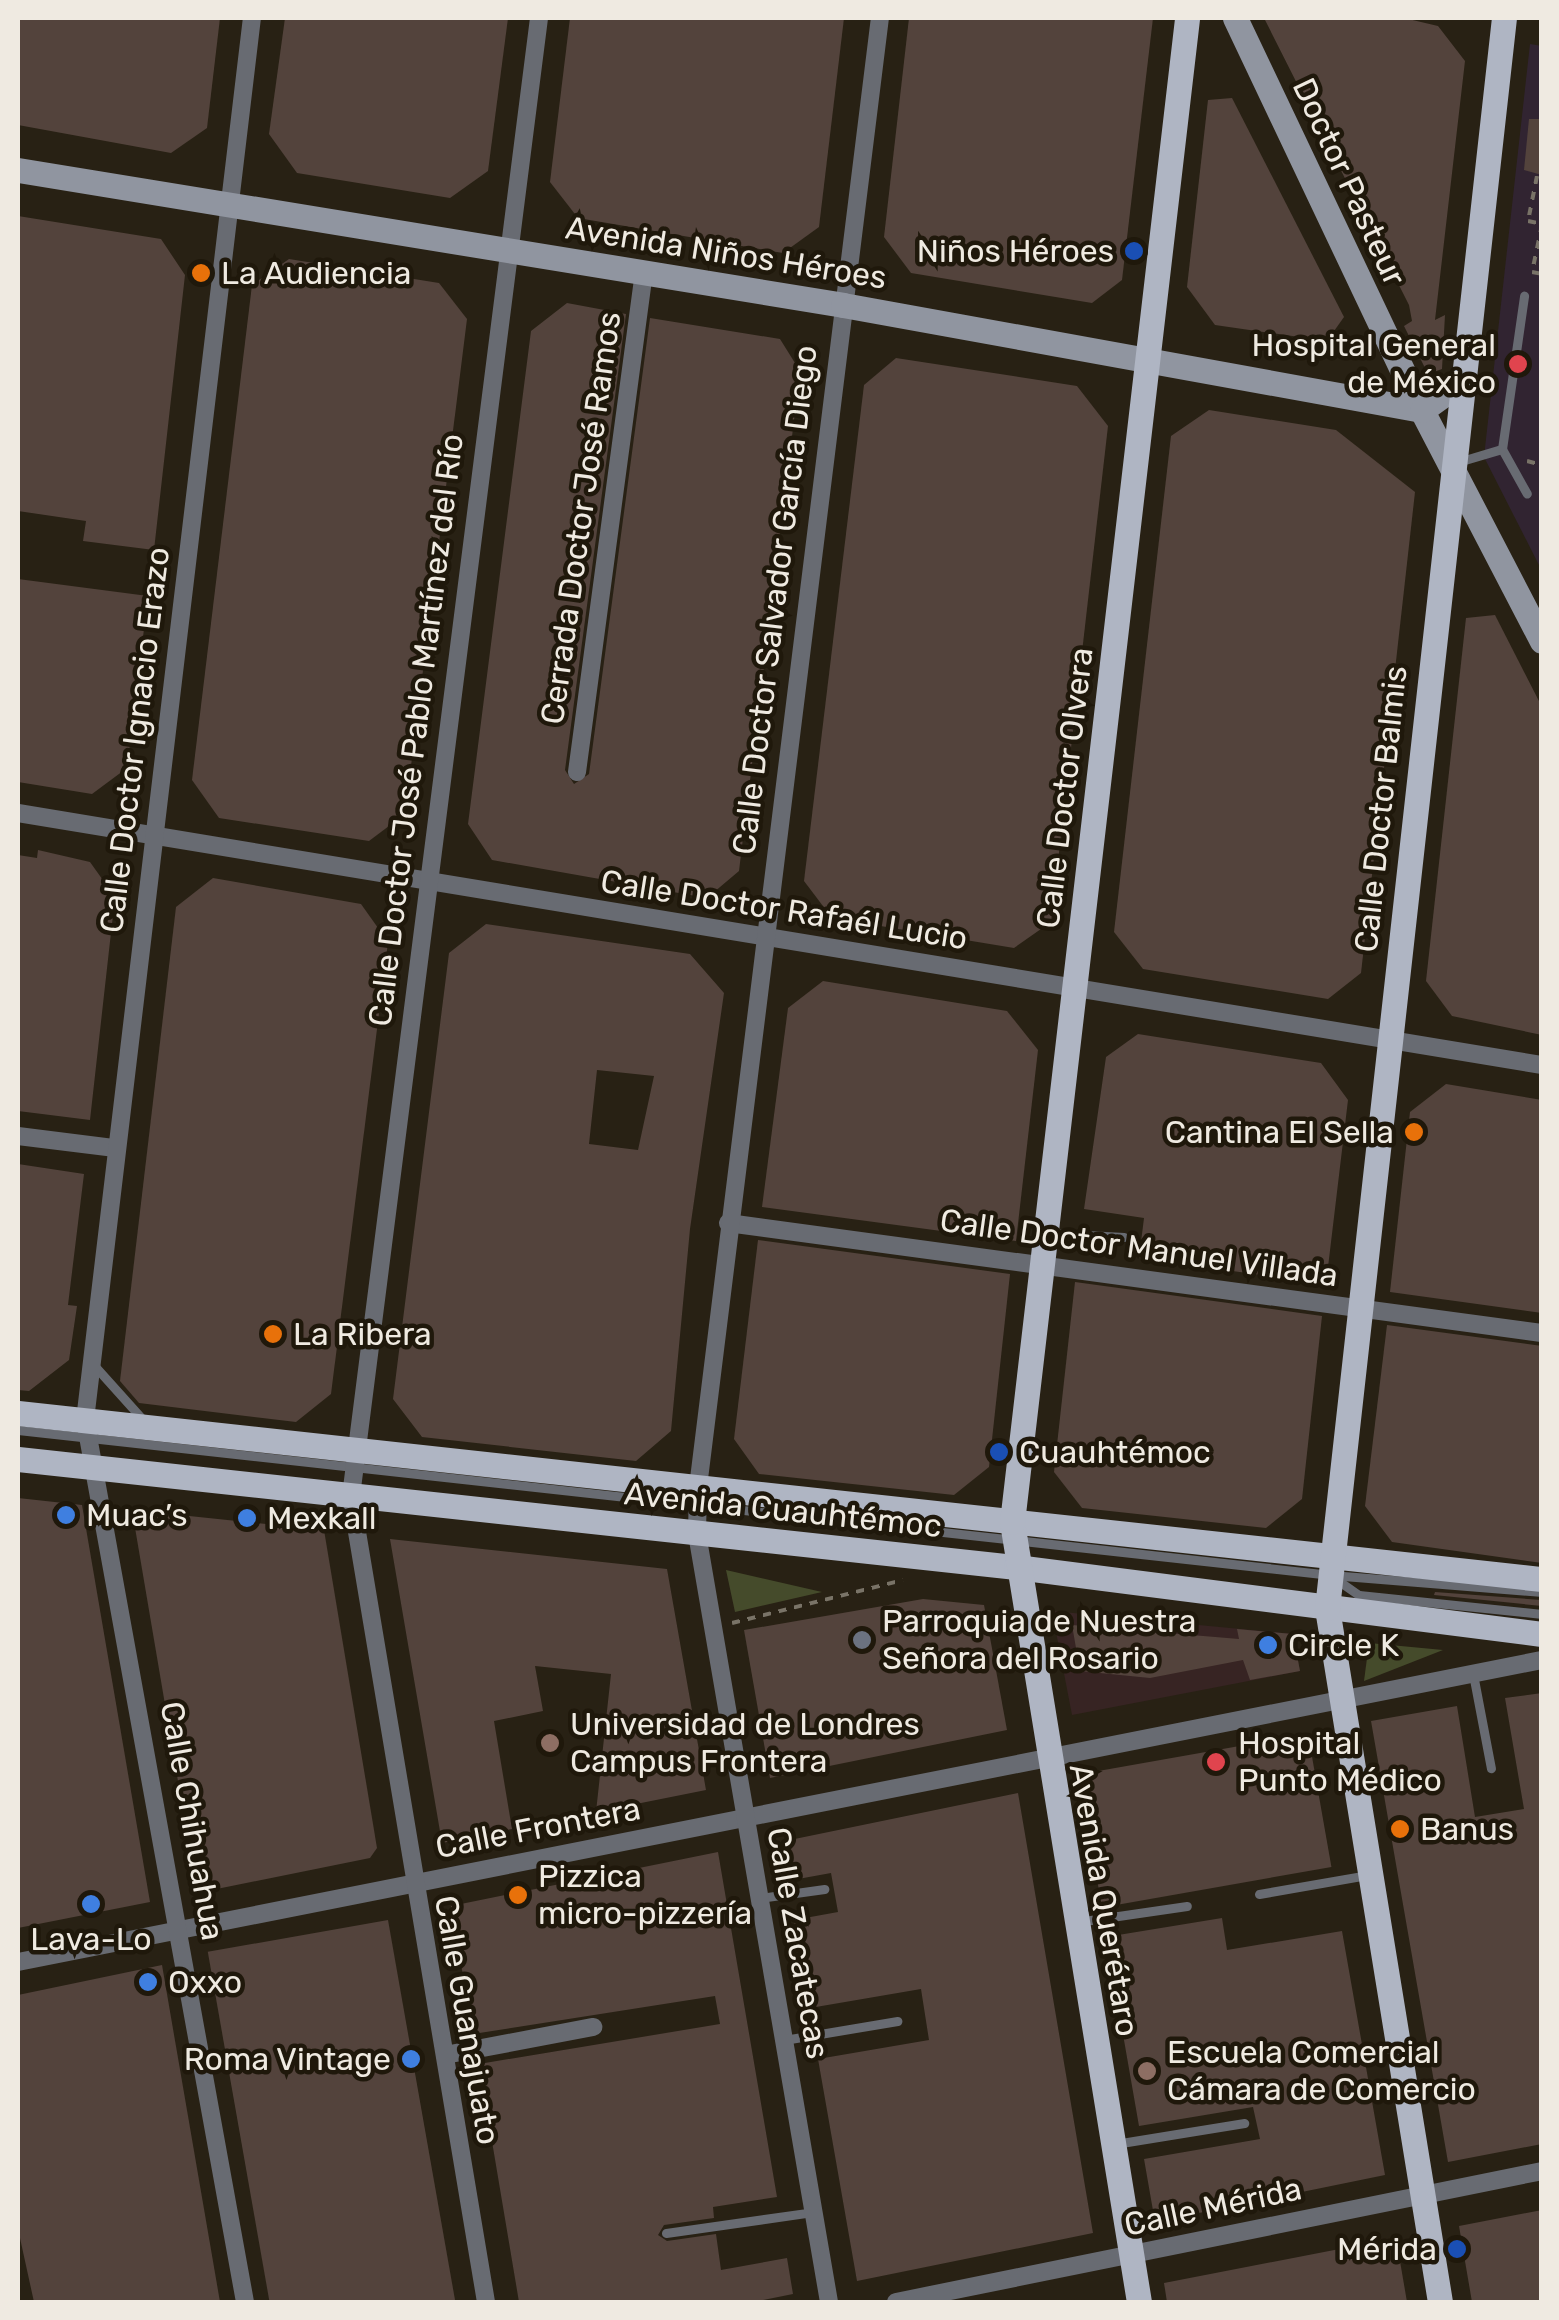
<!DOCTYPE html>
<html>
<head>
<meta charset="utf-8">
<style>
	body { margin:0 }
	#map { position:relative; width:1559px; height:2320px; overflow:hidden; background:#282114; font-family:Rubik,sans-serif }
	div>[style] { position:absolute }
	.commercial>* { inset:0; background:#372423 }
	.medical>* { inset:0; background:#312431 }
	.green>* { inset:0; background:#454b2b }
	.building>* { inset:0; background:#53433c; transform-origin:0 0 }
	.path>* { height:4px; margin-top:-2px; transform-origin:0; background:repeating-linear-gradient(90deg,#797367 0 8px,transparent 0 16px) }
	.lane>* { height:9px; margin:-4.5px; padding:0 4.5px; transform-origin:4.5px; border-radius:4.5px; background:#686b72 }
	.street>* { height:18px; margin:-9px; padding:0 9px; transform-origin:9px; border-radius:9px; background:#686b72 }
	.secondary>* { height:25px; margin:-12.5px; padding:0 12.5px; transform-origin:12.5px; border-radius:12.5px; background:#9095a0 }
	.primary>* { height:25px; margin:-12.5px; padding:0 12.5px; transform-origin:12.5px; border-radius:12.5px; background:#afb5c3 }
	.dots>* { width:28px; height:28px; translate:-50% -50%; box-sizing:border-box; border:5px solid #1f180b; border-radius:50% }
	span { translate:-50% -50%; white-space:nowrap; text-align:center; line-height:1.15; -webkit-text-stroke:9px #1f180b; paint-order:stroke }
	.street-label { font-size:32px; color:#efeae1 }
	.poi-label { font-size:32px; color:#efeae1 }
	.right { translate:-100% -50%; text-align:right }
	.left { translate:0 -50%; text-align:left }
	.frame { position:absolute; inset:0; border:20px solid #efeae1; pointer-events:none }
</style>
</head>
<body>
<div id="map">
	<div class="commercial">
		<div style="clip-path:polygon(1052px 1611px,1293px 1634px,1300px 1671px,1072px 1715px)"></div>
	</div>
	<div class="medical">
		<div style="clip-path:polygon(1530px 44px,1542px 46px,1541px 569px,1484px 457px)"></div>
	</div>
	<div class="green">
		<div style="clip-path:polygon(726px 1570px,822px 1592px,735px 1612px)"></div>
		<div style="clip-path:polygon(1369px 1643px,1443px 1650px,1364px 1681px)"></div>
	</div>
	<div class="building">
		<div style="clip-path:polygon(18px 18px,220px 18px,207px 128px,171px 153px,18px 125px)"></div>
		<div style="clip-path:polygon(285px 18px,508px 18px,488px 171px,450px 198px,297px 173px,269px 134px)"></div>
		<div style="clip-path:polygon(570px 18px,844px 18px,819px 227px,783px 253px,578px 218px,550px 182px)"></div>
		<div style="clip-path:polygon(909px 18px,1153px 18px,1122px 280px,1092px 303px,911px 273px,884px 237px)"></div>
		<div style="clip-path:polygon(1264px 18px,1404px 18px,1438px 26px,1465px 61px,1435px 320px,1445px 315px,1442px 369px,1428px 374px,1404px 326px,1412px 321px,1409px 305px)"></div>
		<div style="clip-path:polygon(1232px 98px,1344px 317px,1327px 341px,1215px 325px,1187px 287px,1208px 100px)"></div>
		<div style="clip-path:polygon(1529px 119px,1542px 119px,1542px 175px,1524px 170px)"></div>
		<div style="clip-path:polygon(18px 216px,161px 239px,185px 275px,154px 550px,83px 541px,86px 521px,18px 511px)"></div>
		<div style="clip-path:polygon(289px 259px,439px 283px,467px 319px,405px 814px,369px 841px,219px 818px,192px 780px,252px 285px)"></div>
		<div style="clip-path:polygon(567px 303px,626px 314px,565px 770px,574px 784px,589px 774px,650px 318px,780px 339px,800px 371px,739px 871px,707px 898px,492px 860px,468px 824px,531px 331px)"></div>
		<div style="clip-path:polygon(896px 358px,1077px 386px,1108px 426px,1051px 922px,1014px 948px,832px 918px,804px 881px,864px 385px)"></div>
		<div style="clip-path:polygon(1209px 410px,1336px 430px,1415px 492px,1361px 973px,1328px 999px,1143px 969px,1114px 932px,1171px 436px)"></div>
		<div style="clip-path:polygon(18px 579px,148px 596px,127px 768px,92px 794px,18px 782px)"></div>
		<div style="clip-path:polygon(1495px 615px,1542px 707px,1542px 1035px,1452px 1016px,1426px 981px,1466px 618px)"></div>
		<div style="clip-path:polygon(38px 850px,90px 862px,115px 897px,90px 1120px,18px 1111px,18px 855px,37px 858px)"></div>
		<div style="clip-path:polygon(213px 878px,361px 904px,388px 942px,331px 1394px,296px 1422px,139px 1403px,120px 1381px,176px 907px)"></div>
		<div style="clip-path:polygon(evenodd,486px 924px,690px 954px,724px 993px,690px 1229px,671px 1431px,636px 1461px,422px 1437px,393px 1399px,449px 953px,486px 924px,597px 1070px,654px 1076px,638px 1150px,589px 1144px,597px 1070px)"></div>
		<div style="clip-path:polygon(823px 981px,1007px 1011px,1038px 1050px,1016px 1241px,762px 1207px,788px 1008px)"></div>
		<div style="clip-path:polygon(1138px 1034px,1321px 1063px,1348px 1100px,1326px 1284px,1139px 1258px,1144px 1218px,1084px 1209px,1106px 1057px)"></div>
		<div style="clip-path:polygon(1446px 1084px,1542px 1100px,1542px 1313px,1390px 1292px,1410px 1112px)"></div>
		<div style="clip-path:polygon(18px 1164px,84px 1174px,68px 1305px,77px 1306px,69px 1360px,29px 1391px,18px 1390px)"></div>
		<div style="clip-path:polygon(758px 1240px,1010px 1274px,989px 1467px,954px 1495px,759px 1474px,734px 1439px)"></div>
		<div style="clip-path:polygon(1075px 1282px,1322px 1316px,1302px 1499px,1266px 1528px,1082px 1508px,1054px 1472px)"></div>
		<div style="clip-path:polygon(1387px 1325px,1542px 1346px,1542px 1563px,1392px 1542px,1365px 1506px)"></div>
		<div style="clip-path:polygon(18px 1498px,82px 1505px,150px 1902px,18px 1928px)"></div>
		<div style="clip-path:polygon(132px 1510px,324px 1530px,377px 1848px,370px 1858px,197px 1893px)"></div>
		<div style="clip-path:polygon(390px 1539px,667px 1569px,706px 1790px,596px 1812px,611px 1674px,535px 1666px,543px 1711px,494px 1721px,512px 1829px,442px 1843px)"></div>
		<div style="clip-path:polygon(1435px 1592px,1542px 1600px,1542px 1606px,1434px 1595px)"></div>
		<div style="clip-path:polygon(923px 1599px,984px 1605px,1007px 1730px,770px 1778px,744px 1630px)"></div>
		<div style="clip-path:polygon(1072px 1625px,1239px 1639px,1237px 1629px,1293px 1634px,1300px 1671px,1250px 1680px,1243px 1660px,1150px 1678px,1080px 1671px)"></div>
		<div style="clip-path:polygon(1542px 1693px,1542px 2144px,1448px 2162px,1371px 1721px,1457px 1706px,1475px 1817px,1524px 1809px,1505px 1698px)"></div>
		<div style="left:1308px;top:1734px;width:135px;height:233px;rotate:80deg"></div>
		<div style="clip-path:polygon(1018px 1793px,1093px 2233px,857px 2281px,818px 2059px,929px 2040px,921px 1989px,810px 2008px,794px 1920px,838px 1912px,831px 1873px,787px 1881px,780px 1842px)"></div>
		<div style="clip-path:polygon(718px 1852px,777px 2197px,713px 2207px,714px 2218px,664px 2225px,658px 2235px,667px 2241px,716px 2234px,721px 2270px,787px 2258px,793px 2294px,754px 2302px,519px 2302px,479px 2064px,720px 2024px,715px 1996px,473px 2034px,451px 1906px)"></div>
		<div style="clip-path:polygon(1222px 1918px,1227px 1950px,1342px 1931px,1385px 2175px,1155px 2222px,1144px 2159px,1260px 2139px,1253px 2107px,1139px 2126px,1106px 1937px)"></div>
		<div style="left:388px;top:1920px;width:387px;height:183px;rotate:80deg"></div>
		<div style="clip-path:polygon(162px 1965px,220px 2302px,34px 2302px,18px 2229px,18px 1995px)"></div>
		<div style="clip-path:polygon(1542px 2210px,1542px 2302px,1472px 2302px,1459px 2226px)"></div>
		<div style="clip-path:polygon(1396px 2238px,1407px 2302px,1167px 2302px,1164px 2283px)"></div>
	</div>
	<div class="path">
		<div style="left:1537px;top:176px;width:46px;rotate:101.3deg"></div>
		<div style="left:1528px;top:221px;width:14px;rotate:12deg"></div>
		<div style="left:1542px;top:225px;width:48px;rotate:102deg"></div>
		<div style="left:1532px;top:272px;width:10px;rotate:11deg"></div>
		<div style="left:1527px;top:461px;width:16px;rotate:15deg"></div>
		<div style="left:732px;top:1623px;width:176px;rotate:-14.1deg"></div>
	</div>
	<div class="lane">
		<div style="left:1502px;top:449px;width:51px;rotate:60.9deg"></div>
		<div style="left:1458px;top:462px;width:46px;rotate:-16.5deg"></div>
		<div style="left:1502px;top:449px;width:155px;rotate:-81.8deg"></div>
		<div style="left:1049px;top:1233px;width:75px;rotate:3.1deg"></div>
		<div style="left:92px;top:1363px;width:79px;rotate:48.1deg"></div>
		<div style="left:18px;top:1430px;width:1321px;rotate:6.3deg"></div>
		<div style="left:1331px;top:1575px;width:212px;rotate:4.6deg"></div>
		<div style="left:1333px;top:1577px;width:32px;rotate:35deg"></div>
		<div style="left:1359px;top:1595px;width:184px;rotate:5.9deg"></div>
		<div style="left:1473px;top:1674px;width:96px;rotate:79.2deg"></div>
		<div style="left:1259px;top:1894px;width:111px;rotate:-9.9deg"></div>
		<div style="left:760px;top:1898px;width:65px;rotate:-8deg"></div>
		<div style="left:1077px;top:1922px;width:111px;rotate:-8.3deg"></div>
		<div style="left:784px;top:2040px;width:115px;rotate:-9.5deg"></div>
		<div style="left:1115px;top:2144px;width:131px;rotate:-9.2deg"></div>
		<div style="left:666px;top:2233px;width:148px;rotate:-8.1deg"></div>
	</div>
	<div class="street">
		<div style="left:577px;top:772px;width:504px;rotate:-82.37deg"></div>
		<div style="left:18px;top:813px;width:1545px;rotate:9.39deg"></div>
		<div style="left:18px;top:1136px;width:98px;rotate:7.1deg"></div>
		<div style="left:728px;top:1223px;width:821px;rotate:7.7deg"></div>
		<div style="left:18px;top:1962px;width:1554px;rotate:-11.21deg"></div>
		<div style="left:445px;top:2055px;width:151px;rotate:-10.7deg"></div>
		<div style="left:245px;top:2302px;width:896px;rotate:-100.28deg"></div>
		<div style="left:85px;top:1420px;width:1412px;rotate:-83.21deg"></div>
		<div style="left:486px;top:2302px;width:817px;rotate:-99.51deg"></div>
		<div style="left:351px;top:1496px;width:1490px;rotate:-82.75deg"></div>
		<div style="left:829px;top:2302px;width:779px;rotate:-99.75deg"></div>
		<div style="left:697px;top:1534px;width:47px;rotate:-88.8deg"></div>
		<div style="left:698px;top:1487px;width:1480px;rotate:-82.94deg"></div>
		<div style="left:896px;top:2302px;width:659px;rotate:-11.46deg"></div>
	</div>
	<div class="secondary">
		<div style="left:1235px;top:18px;width:429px;rotate:64.6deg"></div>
		<div style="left:1419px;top:405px;width:266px;rotate:62.5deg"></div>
		<div style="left:18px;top:170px;width:836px;rotate:9.29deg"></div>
		<div style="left:843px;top:305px;width:588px;rotate:10.28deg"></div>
		<div style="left:1422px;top:410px;width:48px;rotate:-35.7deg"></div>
	</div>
	<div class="primary">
		<div style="left:18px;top:1413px;width:1533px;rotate:6.22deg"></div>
		<div style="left:18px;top:1459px;width:1004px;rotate:6.18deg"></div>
		<div style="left:1016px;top:1567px;width:530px;rotate:7.26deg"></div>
		<div style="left:1139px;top:2302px;width:790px;rotate:-99.25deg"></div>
		<div style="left:1012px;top:1522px;width:1514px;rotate:-83.36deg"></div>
		<div style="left:1440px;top:2302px;width:703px;rotate:-99.25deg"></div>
		<div style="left:1327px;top:1608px;width:1600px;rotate:-83.65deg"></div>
	</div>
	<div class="dots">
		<div style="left:1134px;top:251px;background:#1a4fb4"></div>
		<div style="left:201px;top:273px;background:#e8710a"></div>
		<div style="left:1518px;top:364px;background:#e0444e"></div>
		<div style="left:1414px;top:1132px;background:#e8710a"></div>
		<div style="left:273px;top:1334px;background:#e8710a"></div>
		<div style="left:999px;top:1452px;background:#1a4fb4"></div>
		<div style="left:66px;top:1515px;background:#3f7fe0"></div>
		<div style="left:247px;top:1518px;background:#3f7fe0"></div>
		<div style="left:862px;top:1640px;background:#6b7280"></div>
		<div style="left:1268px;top:1645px;background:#3f7fe0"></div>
		<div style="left:550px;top:1743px;background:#8d6e63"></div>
		<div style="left:1216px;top:1762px;background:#e0444e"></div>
		<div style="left:1400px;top:1829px;background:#e8710a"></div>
		<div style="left:518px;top:1895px;background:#e8710a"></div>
		<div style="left:91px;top:1904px;background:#3f7fe0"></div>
		<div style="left:148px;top:1982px;background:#3f7fe0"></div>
		<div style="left:411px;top:2059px;background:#3f7fe0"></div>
		<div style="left:1147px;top:2071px;background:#8d6e63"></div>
		<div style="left:1457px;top:2249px;background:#1a4fb4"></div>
	</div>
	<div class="street-label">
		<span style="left:1349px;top:182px;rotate:65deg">Doctor Pasteur</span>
		<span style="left:726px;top:253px;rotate:9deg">Avenida Niños Héroes</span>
		<span style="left:581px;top:518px;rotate:-82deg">Cerrada Doctor José Ramos</span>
		<span style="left:775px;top:600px;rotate:-83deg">Calle Doctor Salvador García Diego</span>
		<span style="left:416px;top:730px;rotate:-83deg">Calle Doctor José Pablo Martínez del Río</span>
		<span style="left:135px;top:740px;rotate:-83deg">Calle Doctor Ignacio Erazo</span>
		<span style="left:1065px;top:788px;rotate:-83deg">Calle Doctor Olvera</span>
		<span style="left:1381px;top:809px;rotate:-84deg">Calle Doctor Balmis</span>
		<span style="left:784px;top:910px;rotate:9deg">Calle Doctor Rafaél Lucio</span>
		<span style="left:1139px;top:1248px;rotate:8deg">Calle Doctor Manuel Villada</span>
		<span style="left:783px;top:1510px;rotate:6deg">Avenida Cuauhtémoc</span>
		<span style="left:192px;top:1821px;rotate:80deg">Calle Chihuahua</span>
		<span style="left:538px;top:1828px;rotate:-11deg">Calle Frontera</span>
		<span style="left:1104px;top:1900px;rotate:80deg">Avenida Querétaro</span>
		<span style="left:798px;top:1943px;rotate:80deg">Calle Zacatecas</span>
		<span style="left:467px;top:2020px;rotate:80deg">Calle Guanajuato</span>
		<span style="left:1213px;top:2207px;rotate:-12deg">Calle Mérida</span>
	</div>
	<div class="poi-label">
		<span class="right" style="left:1114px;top:251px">Niños Héroes</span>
		<span class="left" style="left:221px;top:273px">La Audiencia</span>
		<span class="right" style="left:1496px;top:364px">Hospital General<br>de México</span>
		<span class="right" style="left:1394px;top:1132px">Cantina El Sella</span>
		<span class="left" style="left:293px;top:1334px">La Ribera</span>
		<span class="left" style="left:1019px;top:1452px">Cuauhtémoc</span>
		<span class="left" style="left:86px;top:1515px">Muac’s</span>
		<span class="left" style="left:267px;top:1518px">Mexkall</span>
		<span class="left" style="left:882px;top:1640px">Parroquia de Nuestra<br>Señora del Rosario</span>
		<span class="left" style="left:1288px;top:1645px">Circle K</span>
		<span class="left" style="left:570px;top:1743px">Universidad de Londres<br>Campus Frontera</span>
		<span class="left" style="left:1238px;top:1762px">Hospital<br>Punto Médico</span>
		<span class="left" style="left:1420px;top:1829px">Banus</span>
		<span class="left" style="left:538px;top:1895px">Pizzica<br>micro-pizzería</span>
		<span style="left:91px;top:1939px">Lava-Lo</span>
		<span class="left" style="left:168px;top:1982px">Oxxo</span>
		<span class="left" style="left:1167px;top:2071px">Escuela Comercial<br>Cámara de Comercio</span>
		<span class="right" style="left:391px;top:2059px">Roma Vintage</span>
		<span class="right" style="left:1437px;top:2249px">Mérida</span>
	</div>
	<div class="frame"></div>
</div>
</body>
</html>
